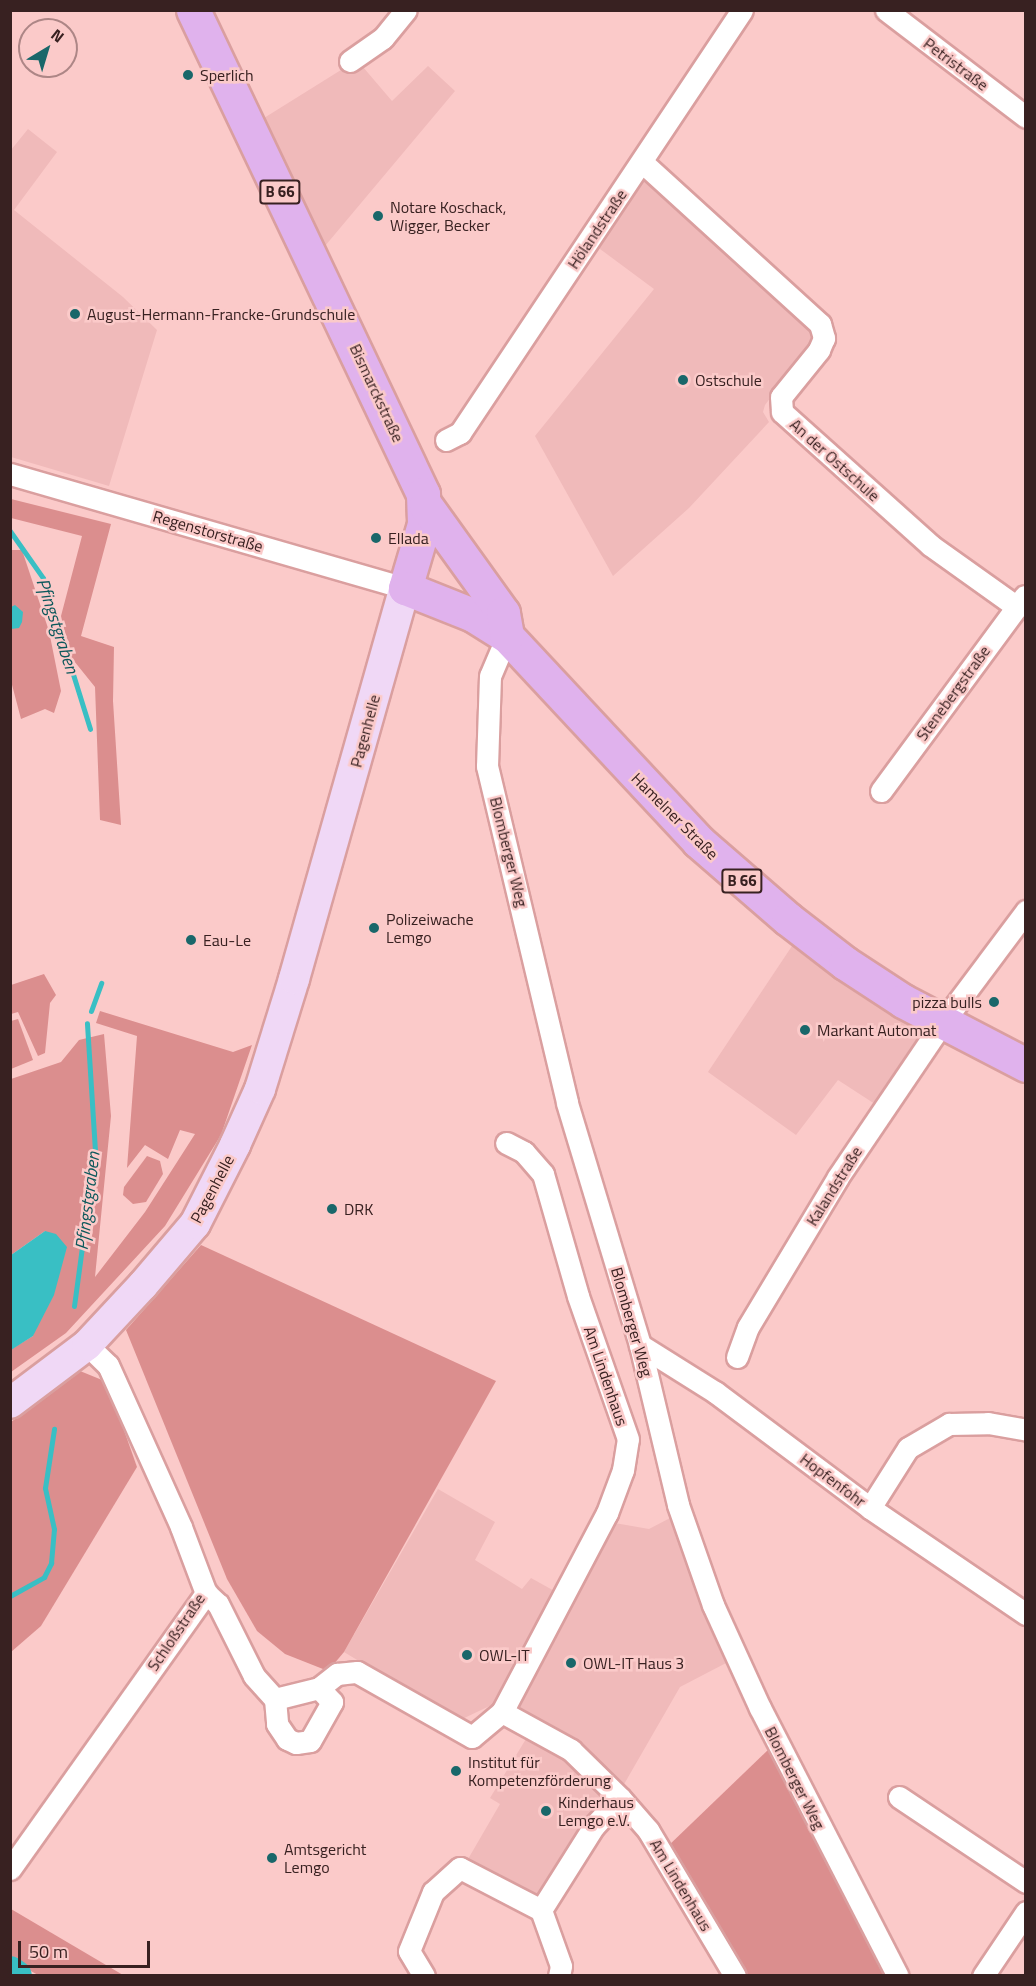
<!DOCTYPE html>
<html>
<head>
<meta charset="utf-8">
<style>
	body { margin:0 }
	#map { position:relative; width:1036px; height:1986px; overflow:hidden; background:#fbcac9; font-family:"Titillium Web",sans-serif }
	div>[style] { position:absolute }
	.built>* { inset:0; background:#f0baba }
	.green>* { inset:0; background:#db8e8e }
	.water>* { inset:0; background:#39bfc4 }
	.stream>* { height:5px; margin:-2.5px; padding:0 2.5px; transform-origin:2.5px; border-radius:2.5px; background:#39bfc4 }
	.river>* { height:32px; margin:-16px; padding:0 16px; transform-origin:16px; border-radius:16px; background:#39bfc4 }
	.roads { filter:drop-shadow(2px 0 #da9f9f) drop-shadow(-2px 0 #da9f9f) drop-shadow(0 2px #da9f9f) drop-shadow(0 -2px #da9f9f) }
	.minor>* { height:21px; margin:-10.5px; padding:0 10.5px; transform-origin:10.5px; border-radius:10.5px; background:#fff }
	.secondary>* { height:30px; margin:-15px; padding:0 15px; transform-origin:15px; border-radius:15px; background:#f0d8f6 }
	.primary>* { height:33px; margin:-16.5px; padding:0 16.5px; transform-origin:16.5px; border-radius:16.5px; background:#e0b2ed }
	.dots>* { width:16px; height:16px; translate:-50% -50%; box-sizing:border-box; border:3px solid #fbcac9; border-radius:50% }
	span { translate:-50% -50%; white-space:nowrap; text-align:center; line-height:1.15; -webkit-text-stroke:5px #fbcac9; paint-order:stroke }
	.shield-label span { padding:2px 4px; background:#fbcac9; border:2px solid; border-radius:4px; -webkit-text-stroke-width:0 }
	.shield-label { font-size:15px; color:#382121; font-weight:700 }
	.street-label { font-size:16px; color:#382121 }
	.poi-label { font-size:16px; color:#382121 }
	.left { translate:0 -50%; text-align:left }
	.right { translate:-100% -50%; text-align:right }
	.water-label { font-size:18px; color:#0b585b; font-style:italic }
	.frame { position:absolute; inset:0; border:12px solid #382121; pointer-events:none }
	.north { position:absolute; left:18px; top:18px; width:60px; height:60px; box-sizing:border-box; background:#fbcac9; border:2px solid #ad8686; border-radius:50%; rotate:38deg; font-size:16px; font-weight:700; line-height:24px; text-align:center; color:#382121 }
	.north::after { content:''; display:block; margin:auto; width:21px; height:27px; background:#19676a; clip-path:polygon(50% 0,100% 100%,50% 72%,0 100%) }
	.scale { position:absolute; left:18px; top:1941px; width:132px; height:27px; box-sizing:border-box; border:3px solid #382121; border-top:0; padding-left:8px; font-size:18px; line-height:21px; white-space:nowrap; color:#382121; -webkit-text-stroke:4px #fbcac9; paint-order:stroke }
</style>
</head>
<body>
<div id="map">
	<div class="built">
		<div style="clip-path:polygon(357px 60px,392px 101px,428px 66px,455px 91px,325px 246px,264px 118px)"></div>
		<div style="clip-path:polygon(28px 129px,57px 152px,14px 210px,123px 297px,157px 330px,109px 486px,11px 457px,11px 150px)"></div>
		<div style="clip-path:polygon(649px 173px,815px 331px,809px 347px,765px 405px,763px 412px,769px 422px,689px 508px,613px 576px,535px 436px,654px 289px,596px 246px)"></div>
		<div style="clip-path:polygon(794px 943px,926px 1030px,878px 1106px,838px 1080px,796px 1135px,708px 1072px)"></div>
		<div style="clip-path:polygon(438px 1489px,495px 1522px,475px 1560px,522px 1589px,531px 1578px,567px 1598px,609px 1522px,649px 1529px,672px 1517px,728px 1662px,680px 1687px,623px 1786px,577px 1742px,500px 1701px,458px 1721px,344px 1652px)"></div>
		<div style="clip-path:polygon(529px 1734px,570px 1757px,609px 1795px,537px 1902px,464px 1866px,500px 1804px,490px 1798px)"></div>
	</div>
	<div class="green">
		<div style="clip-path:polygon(11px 499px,111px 524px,81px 636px,114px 647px,113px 701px,121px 825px,100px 820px,95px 687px,70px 656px,61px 616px,82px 536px,11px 518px)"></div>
		<div style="clip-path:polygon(10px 550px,22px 550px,49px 631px,61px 691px,54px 713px,45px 709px,21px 719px,11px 681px)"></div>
		<div style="clip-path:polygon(44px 974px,56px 995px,50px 1003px,45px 1053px,38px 1056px,18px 1012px,11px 1014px,11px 985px)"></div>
		<div style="clip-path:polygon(100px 1011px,233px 1052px,252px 1045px,221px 1135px,165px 1226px,66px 1333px,11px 1372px,10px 1350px,33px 1336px,45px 1231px,11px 1255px,11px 1079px,61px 1062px,79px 1040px,104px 1034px,111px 1116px,95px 1277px,145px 1212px,195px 1134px,180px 1130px,168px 1159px,145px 1145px,127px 1168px,137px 1036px,96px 1023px)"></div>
		<div style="clip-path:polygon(18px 1019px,33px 1060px,11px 1069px,11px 1021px)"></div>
		<div style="clip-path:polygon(147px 1156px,160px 1161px,163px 1174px,146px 1202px,133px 1204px,123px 1195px,124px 1187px)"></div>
		<div style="clip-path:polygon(201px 1245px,496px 1381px,344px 1652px,328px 1671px,285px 1654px,257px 1631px,227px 1579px,126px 1330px)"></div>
		<div style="clip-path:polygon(80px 1371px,107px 1382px,137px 1467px,41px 1626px,11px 1652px,11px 1422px)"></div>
		<div style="clip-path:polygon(770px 1748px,891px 1975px,742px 1975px,666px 1848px)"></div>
		<div style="clip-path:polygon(11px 1909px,123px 1975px,38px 1975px,11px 1960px)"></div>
	</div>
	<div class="water">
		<div style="clip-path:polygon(15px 605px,23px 612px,22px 622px,19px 628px,11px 629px,11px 607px)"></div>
		<div style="clip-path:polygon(45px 1231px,56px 1234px,67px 1247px,54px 1295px,33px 1336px,11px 1350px,11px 1255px)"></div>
	</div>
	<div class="stream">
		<div style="left:10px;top:531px;width:57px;rotate:54.9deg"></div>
		<div style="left:43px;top:578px;width:158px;rotate:72.7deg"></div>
		<div style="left:91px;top:1011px;width:30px;rotate:-70deg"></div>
		<div style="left:74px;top:1306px;width:156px;rotate:-82.3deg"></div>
		<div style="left:95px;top:1151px;width:128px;rotate:-93.6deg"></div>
		<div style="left:10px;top:1596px;width:39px;rotate:-29deg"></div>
		<div style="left:44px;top:1577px;width:16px;rotate:-63deg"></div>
		<div style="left:51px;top:1563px;width:34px;rotate:-85deg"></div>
		<div style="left:54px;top:1529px;width:42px;rotate:-102.4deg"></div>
		<div style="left:45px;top:1488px;width:60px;rotate:-81.3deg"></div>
	</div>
	<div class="river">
		<div style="left:10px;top:1972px;width:7px;rotate:34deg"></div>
	</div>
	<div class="roads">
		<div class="minor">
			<div style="left:886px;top:10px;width:176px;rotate:37.4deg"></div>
			<div style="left:350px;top:61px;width:40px;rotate:-34.9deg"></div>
			<div style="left:383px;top:38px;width:36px;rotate:-51deg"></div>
			<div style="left:642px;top:162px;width:241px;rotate:42.3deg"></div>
			<div style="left:820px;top:324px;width:15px;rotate:74deg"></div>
			<div style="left:824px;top:338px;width:13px;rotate:113deg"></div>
			<div style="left:819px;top:350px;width:60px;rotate:129deg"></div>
			<div style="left:781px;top:397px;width:15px;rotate:86deg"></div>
			<div style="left:782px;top:412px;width:199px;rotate:41.9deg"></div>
			<div style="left:930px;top:545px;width:107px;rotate:35.5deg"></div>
			<div style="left:446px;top:440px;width:16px;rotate:-27deg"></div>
			<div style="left:460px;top:433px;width:508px;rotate:-56.31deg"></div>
			<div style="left:10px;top:474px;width:411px;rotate:16.1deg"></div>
			<div style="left:507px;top:636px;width:43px;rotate:113deg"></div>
			<div style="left:490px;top:676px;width:90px;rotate:91.9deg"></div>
			<div style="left:487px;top:766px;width:346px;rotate:76.6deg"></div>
			<div style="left:567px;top:1103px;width:253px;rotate:73.2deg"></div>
			<div style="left:640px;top:1345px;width:164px;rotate:76.6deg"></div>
			<div style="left:678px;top:1505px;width:106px;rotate:70.7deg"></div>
			<div style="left:713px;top:1605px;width:113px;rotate:65.5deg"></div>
			<div style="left:760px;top:1708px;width:301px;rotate:62.8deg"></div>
			<div style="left:881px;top:791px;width:242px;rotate:-53.6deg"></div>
			<div style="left:87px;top:1345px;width:29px;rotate:44deg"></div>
			<div style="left:108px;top:1365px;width:178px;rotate:65.7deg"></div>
			<div style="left:181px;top:1527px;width:71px;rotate:69.3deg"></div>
			<div style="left:206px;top:1593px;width:16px;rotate:43deg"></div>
			<div style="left:218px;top:1604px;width:80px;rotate:63.4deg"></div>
			<div style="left:254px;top:1676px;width:31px;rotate:48deg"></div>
			<div style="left:275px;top:1699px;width:45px;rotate:-14deg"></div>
			<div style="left:319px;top:1688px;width:23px;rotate:-38deg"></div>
			<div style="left:337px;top:1674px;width:20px;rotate:-6deg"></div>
			<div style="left:357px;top:1672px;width:132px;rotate:29.5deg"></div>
			<div style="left:472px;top:1737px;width:39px;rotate:-40deg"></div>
			<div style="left:502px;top:1712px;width:225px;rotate:-62.2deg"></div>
			<div style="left:607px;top:1513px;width:46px;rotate:-69.6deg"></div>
			<div style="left:623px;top:1470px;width:31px;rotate:-81deg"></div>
			<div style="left:628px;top:1439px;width:151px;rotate:-109.3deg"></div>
			<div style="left:578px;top:1296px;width:127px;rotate:-106deg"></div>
			<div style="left:543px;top:1174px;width:29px;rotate:-131deg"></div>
			<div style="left:524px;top:1152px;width:20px;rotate:-153deg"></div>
			<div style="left:640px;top:1345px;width:89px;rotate:32.1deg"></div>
			<div style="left:715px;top:1392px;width:194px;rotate:36.8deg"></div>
			<div style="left:870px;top:1508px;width:189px;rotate:34.2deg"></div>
			<div style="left:737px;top:1357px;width:32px;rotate:-70deg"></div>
			<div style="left:748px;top:1327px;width:175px;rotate:-59deg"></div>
			<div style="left:838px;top:1177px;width:187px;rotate:-55.9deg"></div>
			<div style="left:943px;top:1022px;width:139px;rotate:-53.2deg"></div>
			<div style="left:870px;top:1508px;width:71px;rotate:-57.7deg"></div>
			<div style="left:908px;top:1448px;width:48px;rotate:-30.3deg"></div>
			<div style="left:949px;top:1424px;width:39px;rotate:-1deg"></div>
			<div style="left:988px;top:1423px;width:39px;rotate:10deg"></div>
			<div style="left:275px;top:1699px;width:25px;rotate:85deg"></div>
			<div style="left:277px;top:1724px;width:18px;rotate:56deg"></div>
			<div style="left:287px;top:1739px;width:10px;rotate:24deg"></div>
			<div style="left:296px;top:1743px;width:14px;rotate:-8deg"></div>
			<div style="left:310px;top:1741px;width:45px;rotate:-60.6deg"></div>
			<div style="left:332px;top:1702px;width:19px;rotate:-133deg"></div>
			<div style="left:502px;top:1712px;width:79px;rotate:28.8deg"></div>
			<div style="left:571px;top:1750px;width:69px;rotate:44.4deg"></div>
			<div style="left:620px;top:1798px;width:43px;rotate:48.8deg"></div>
			<div style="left:648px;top:1830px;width:170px;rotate:59.2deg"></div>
			<div style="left:899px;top:1797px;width:153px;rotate:33.8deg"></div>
			<div style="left:10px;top:1869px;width:339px;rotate:-54.6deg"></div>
			<div style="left:541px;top:1910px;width:99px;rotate:-57.8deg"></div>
			<div style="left:594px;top:1826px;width:38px;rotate:-47deg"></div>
			<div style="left:424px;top:1976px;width:29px;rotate:-121deg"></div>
			<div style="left:409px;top:1951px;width:64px;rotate:-67.9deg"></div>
			<div style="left:433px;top:1892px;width:36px;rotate:-42deg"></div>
			<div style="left:460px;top:1868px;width:91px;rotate:27.4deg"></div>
			<div style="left:541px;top:1910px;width:59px;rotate:70.3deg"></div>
			<div style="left:561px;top:1966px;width:10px;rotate:101deg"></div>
			<div style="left:983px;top:1976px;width:77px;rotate:-56.1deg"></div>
		</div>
		<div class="secondary">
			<div style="left:10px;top:1403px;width:96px;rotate:-37deg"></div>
			<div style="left:87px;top:1345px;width:82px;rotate:-47deg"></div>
			<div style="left:143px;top:1285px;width:80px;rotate:-49.6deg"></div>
			<div style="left:195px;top:1224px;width:89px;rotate:-63.1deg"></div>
			<div style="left:235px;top:1145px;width:61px;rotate:-65.9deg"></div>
			<div style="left:260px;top:1089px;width:115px;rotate:-72.8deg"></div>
			<div style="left:294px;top:979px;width:406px;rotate:-74.2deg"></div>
		</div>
		<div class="primary">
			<div style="left:193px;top:10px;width:536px;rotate:64.58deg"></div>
			<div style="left:423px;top:494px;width:30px;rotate:88deg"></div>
			<div style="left:424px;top:524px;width:67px;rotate:106.5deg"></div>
			<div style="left:405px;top:588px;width:73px;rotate:21.7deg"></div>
			<div style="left:473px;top:615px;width:40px;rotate:32deg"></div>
			<div style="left:507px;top:636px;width:280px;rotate:47deg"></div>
			<div style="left:698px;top:841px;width:119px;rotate:40.9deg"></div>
			<div style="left:788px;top:919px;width:72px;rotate:37.7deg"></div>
			<div style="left:845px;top:963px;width:69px;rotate:33.2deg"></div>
			<div style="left:903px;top:1001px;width:139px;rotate:27.5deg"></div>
			<div style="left:426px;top:506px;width:132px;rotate:54.3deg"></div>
			<div style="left:503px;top:613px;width:23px;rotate:80deg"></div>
		</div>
	</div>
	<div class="dots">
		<div style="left:188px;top:75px;background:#19676a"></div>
		<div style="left:378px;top:216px;background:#19676a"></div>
		<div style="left:75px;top:314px;background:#19676a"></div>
		<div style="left:683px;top:380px;background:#19676a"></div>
		<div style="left:376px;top:538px;background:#19676a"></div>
		<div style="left:374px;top:928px;background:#19676a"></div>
		<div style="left:191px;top:940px;background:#19676a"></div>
		<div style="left:994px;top:1002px;background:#19676a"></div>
		<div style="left:805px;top:1030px;background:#19676a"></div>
		<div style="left:332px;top:1209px;background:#19676a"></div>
		<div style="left:467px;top:1655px;background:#19676a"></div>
		<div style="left:571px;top:1663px;background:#19676a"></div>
		<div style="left:456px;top:1771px;background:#19676a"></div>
		<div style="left:546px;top:1811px;background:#19676a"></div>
		<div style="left:272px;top:1858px;background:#19676a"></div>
	</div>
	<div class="shield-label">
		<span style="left:280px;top:192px">B 66</span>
		<span style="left:742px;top:881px">B 66</span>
	</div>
	<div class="street-label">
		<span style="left:956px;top:64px;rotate:37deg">Petristraße</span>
		<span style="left:597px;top:229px;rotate:-56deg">Hölandstraße</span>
		<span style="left:377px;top:393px;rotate:65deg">Bismarckstraße</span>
		<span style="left:835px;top:460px;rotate:42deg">An der Ostschule</span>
		<span style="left:208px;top:531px;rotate:16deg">Regenstorstraße</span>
		<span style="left:953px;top:693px;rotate:-54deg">Stenebergstraße</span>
		<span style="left:365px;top:731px;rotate:-75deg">Pagenhelle</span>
		<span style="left:675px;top:816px;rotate:45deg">Hamelner Straße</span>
		<span style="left:509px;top:852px;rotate:76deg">Blomberger Weg</span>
		<span style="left:834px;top:1186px;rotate:-58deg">Kalandstraße</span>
		<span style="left:212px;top:1189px;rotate:-62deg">Pagenhelle</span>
		<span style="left:632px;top:1322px;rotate:74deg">Blomberger Weg</span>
		<span style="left:606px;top:1376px;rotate:71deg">Am Lindenhaus</span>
		<span style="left:833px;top:1480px;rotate:37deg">Hopfenfohr</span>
		<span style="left:176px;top:1632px;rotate:-56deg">Schloßstraße</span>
		<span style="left:795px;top:1778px;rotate:63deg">Blomberger Weg</span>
		<span style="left:681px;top:1885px;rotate:59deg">Am Lindenhaus</span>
	</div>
	<div class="poi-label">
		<span class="left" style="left:200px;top:75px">Sperlich</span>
		<span class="left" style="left:390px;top:216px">Notare Koschack,<br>Wigger, Becker</span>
		<span class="left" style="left:87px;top:314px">August-Hermann-Francke-Grundschule</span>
		<span class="left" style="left:695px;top:380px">Ostschule</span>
		<span class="left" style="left:388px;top:538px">Ellada</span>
		<span class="left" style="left:386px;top:928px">Polizeiwache<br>Lemgo</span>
		<span class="left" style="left:203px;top:940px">Eau-Le</span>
		<span class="right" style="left:982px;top:1002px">pizza bulls</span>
		<span class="left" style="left:817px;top:1030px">Markant Automat</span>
		<span class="left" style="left:344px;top:1209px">DRK</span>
		<span class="left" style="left:479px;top:1655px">OWL-IT</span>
		<span class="left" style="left:583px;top:1663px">OWL-IT Haus 3</span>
		<span class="left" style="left:468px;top:1771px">Institut für<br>Kompetenzförderung</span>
		<span class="left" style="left:558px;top:1811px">Kinderhaus<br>Lemgo e.V.</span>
		<span class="left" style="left:284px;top:1858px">Amtsgericht<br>Lemgo</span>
	</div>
	<div class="water-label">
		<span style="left:57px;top:626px;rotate:72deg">Pfingstgraben</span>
		<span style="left:88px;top:1201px;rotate:-83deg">Pfingstgraben</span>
	</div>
	<div class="frame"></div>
	<div class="north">N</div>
	<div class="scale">50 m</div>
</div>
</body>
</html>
